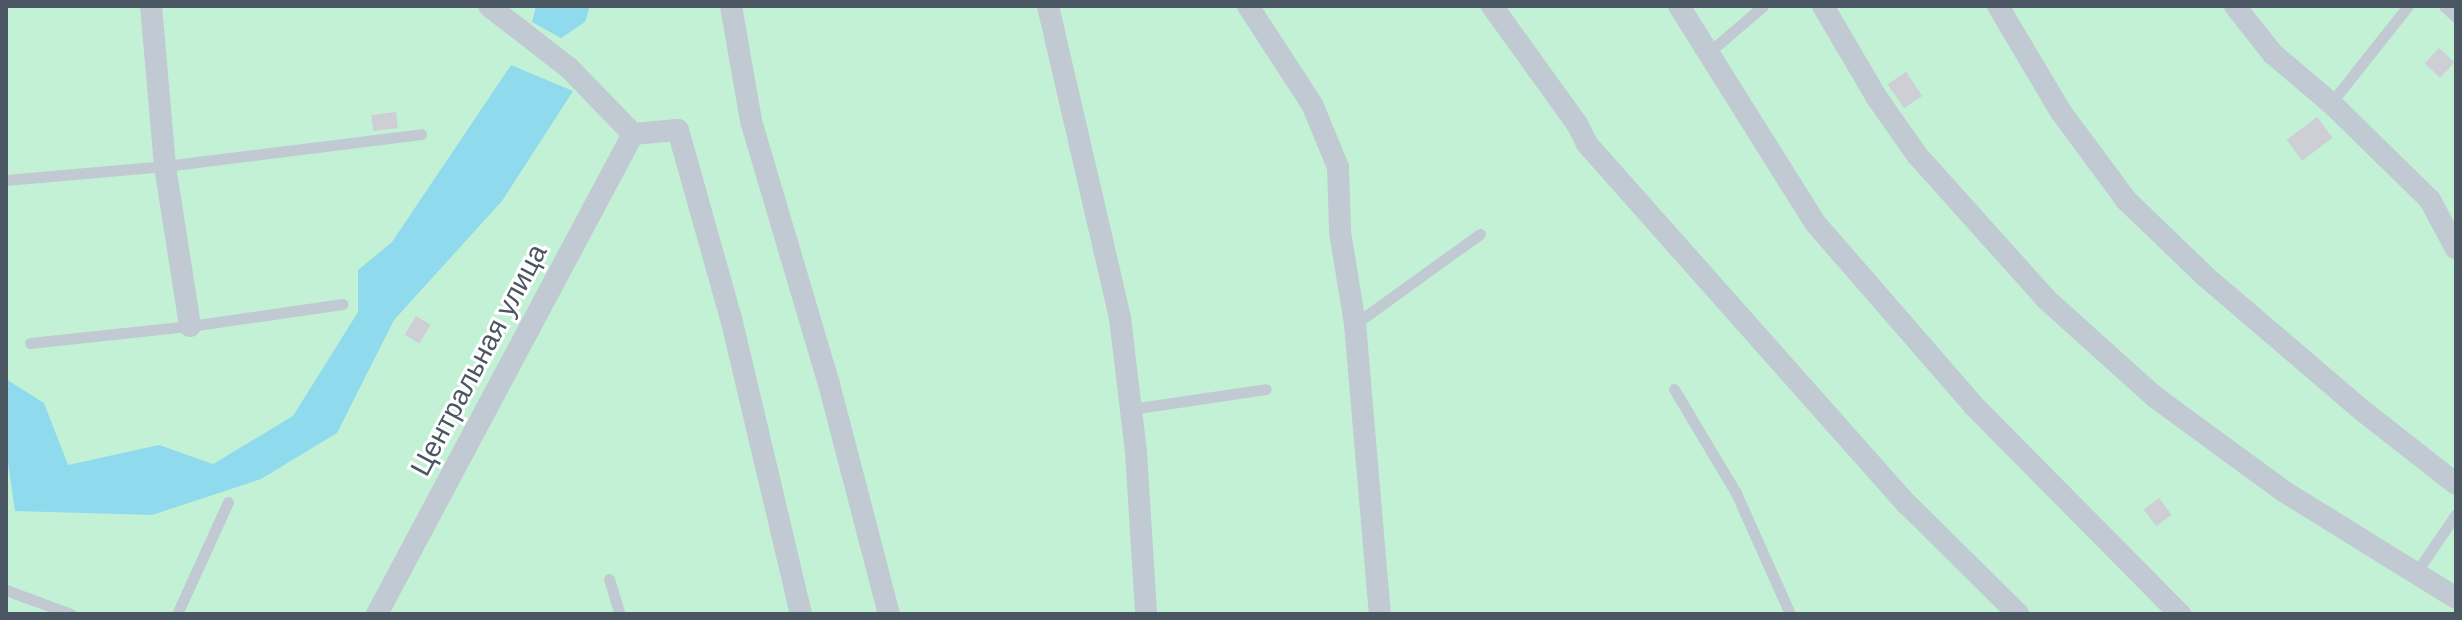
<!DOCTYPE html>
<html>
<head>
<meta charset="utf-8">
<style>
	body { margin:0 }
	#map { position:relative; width:2462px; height:620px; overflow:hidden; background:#f5f3f3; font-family:Helvetica,sans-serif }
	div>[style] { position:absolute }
	.green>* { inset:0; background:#c3f1d5; transform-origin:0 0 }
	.water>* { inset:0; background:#90daee }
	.building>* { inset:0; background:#cdcfd5; transform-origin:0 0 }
	.lane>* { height:11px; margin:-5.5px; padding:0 5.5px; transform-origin:5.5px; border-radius:5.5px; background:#c1cad2 }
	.street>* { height:22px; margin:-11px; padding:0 11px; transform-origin:11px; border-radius:11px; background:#c1cad2 }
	span { translate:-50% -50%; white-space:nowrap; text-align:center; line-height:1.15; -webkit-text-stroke:6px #fff; paint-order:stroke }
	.street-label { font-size:28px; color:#4a5661 }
	.frame { position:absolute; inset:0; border:8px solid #4a5661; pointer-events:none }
</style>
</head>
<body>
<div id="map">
	<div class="green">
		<div style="left:6px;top:6px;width:2450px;height:608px"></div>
	</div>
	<div class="water">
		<div style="clip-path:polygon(536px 6px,590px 6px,585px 22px,561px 38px,532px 22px)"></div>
		<div style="clip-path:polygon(511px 65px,573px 91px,502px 201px,394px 320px,337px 433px,261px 479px,152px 515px,15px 511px,6px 448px,6px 379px,44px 403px,68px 465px,159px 445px,213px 464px,293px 416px,358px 312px,358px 270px,392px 242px)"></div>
	</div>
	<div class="building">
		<div style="left:2439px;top:48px;width:21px;height:21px;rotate:43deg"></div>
		<div style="left:1906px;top:72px;width:29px;height:22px;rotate:56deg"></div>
		<div style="left:396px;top:112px;width:16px;height:25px;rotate:83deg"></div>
		<div style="left:2317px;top:117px;width:26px;height:38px;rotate:53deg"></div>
		<div style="left:416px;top:316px;width:17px;height:22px;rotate:31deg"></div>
		<div style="left:2159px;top:498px;width:21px;height:19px;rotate:53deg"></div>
	</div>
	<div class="lane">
		<div style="left:2444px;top:6px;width:16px;rotate:43deg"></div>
		<div style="left:1708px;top:53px;width:72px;rotate:-40.5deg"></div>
		<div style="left:2331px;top:103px;width:124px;rotate:-51.6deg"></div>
		<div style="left:6px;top:180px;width:160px;rotate:-5deg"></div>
		<div style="left:165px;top:166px;width:258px;rotate:-7.1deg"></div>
		<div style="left:1355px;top:324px;width:154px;rotate:-35.8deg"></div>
		<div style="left:30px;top:343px;width:161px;rotate:-6.1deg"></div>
		<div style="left:190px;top:326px;width:154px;rotate:-8.2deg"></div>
		<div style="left:1674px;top:389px;width:121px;rotate:59.2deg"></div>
		<div style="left:1736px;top:493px;width:133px;rotate:65.9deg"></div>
		<div style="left:1131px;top:409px;width:136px;rotate:-8.4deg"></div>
		<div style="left:2417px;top:571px;width:69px;rotate:-55.6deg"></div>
		<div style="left:609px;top:579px;width:37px;rotate:73deg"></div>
		<div style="left:6px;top:590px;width:69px;rotate:20.3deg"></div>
		<div style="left:177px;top:614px;width:123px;rotate:-65.5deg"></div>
	</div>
	<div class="street">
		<div style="left:151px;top:6px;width:161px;rotate:85deg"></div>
		<div style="left:165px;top:166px;width:162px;rotate:81.1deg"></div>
		<div style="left:731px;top:6px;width:117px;rotate:80.1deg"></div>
		<div style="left:751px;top:121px;width:274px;rotate:73.5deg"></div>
		<div style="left:829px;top:384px;width:238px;rotate:75.4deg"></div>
		<div style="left:1048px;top:6px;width:320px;rotate:77deg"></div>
		<div style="left:1120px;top:318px;width:136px;rotate:83.2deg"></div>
		<div style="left:1136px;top:453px;width:161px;rotate:86.4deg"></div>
		<div style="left:1248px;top:6px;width:117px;rotate:56.9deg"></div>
		<div style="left:1312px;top:104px;width:68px;rotate:67.6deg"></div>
		<div style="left:1338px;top:167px;width:65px;rotate:88.2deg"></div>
		<div style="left:1340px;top:232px;width:93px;rotate:80.7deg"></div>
		<div style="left:1355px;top:324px;width:291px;rotate:85.1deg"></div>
		<div style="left:1492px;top:6px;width:145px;rotate:54.2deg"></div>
		<div style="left:1577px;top:124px;width:22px;rotate:63deg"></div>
		<div style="left:1587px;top:144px;width:483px;rotate:48.4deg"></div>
		<div style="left:1908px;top:505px;width:155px;rotate:44.7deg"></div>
		<div style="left:1679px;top:6px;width:257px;rotate:57.9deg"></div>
		<div style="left:1816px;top:224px;width:241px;rotate:49deg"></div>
		<div style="left:1974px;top:406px;width:293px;rotate:45.3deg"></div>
		<div style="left:1823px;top:6px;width:107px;rotate:59.6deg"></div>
		<div style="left:1877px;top:98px;width:70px;rotate:54.9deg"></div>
		<div style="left:1917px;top:155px;width:193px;rotate:48.1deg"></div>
		<div style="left:2046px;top:299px;width:147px;rotate:42deg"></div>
		<div style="left:2155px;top:397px;width:161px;rotate:36.2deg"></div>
		<div style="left:2285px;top:492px;width:201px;rotate:31.8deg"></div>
		<div style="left:1998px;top:6px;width:123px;rotate:59.3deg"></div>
		<div style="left:2061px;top:112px;width:109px;rotate:53.5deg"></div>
		<div style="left:2126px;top:200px;width:111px;rotate:43.9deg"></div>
		<div style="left:2206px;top:277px;width:206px;rotate:40.5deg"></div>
		<div style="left:2363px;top:411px;width:118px;rotate:38.1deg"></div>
		<div style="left:2235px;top:6px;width:61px;rotate:51.6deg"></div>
		<div style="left:2273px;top:54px;width:76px;rotate:40.2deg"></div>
		<div style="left:2331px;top:103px;width:139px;rotate:44.4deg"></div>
		<div style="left:2430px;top:200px;width:55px;rotate:62deg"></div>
		<div style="left:633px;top:134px;width:45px;rotate:-5.1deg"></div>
		<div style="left:678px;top:130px;width:195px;rotate:74.3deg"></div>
		<div style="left:731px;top:318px;width:304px;rotate:76.7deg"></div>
		<div style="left:377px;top:614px;width:544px;rotate:-61.93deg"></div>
		<div style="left:633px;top:134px;width:92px;rotate:-134.1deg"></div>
		<div style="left:569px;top:68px;width:101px;rotate:-142.2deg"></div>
	</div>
	<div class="street-label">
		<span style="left:479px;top:360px;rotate:-62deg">Центральная улица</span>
	</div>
	<div class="frame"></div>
</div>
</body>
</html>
